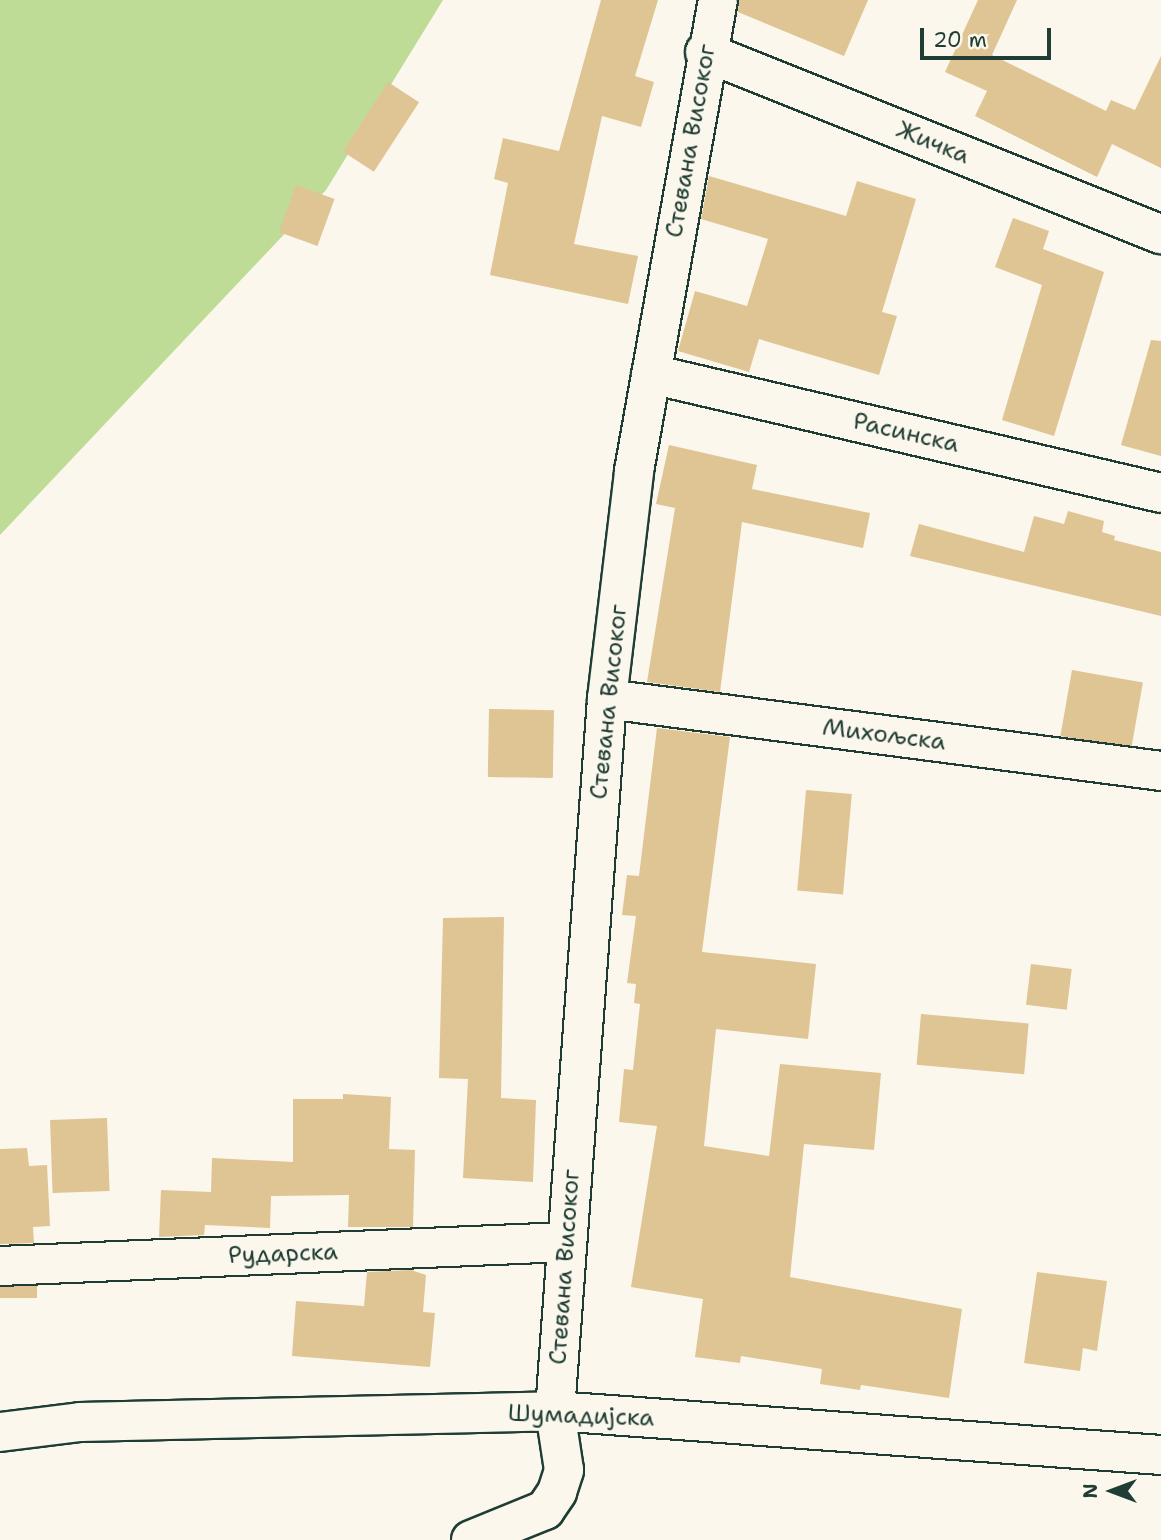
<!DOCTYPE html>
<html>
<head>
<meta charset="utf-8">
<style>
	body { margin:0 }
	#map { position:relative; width:1161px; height:1540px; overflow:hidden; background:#fbf7ec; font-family:"Shantell Sans",sans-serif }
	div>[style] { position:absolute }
	.green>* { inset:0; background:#bedc95 }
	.building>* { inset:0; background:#dfc494; transform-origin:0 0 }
	.roads { filter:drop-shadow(2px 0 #1f3d34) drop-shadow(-2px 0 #1f3d34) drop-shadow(0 2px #1f3d34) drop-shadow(0 -2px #1f3d34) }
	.minor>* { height:38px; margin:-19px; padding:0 19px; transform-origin:19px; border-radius:19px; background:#fbf7ec }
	span { translate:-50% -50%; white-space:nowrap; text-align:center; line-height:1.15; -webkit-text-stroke:6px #fbf7ec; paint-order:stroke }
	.street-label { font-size:24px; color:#1f3d34 }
	.north { position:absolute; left:1077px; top:1456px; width:70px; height:70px; -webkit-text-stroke:5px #fbf7ec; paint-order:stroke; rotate:270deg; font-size:19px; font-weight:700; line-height:28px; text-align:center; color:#1f3d34 }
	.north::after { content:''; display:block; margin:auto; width:24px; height:32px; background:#1f3d34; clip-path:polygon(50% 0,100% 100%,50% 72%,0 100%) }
	.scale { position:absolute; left:920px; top:28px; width:131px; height:32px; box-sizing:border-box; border:4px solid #1f3d34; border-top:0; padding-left:9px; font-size:21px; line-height:24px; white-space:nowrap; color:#1f3d34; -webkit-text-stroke:5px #fbf7ec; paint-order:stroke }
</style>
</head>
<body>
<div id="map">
	<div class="green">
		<div style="clip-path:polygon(0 0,443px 0,326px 190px,0 535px)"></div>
	</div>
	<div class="building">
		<div style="clip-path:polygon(601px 0,658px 0,635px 76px,654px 82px,641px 127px,602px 116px,574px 244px,638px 256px,628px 304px,490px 275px,508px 183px,494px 179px,503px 138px,559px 151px)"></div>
		<div style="clip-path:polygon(739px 0,868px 0,844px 56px,738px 12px)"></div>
		<div style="clip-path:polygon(978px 0,1017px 0,992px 55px,1106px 111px,1111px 100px,1135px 110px,1161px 56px,1161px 168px,1112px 144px,1097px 177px,975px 116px,987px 91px,945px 72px)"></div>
		<div style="left:388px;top:82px;width:37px;height:83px;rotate:33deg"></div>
		<div style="clip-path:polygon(709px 176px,846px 216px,857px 181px,916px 199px,882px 312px,897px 316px,879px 375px,759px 339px,749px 372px,678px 351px,695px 291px,747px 306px,768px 239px,701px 219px)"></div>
		<div style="left:296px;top:185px;width:41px;height:50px;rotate:20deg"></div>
		<div style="clip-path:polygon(1013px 218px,1049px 231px,1043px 249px,1104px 272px,1054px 436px,1002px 420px,1042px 285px,995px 267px)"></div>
		<div style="clip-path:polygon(1151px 340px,1161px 341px,1161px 456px,1121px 445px)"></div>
		<div style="clip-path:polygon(669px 445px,757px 465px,752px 489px,870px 513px,863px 548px,742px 522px,720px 692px,647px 682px,675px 508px,656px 504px)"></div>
		<div style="clip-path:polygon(1068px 511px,1104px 521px,1102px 532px,1115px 536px,1114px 540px,1161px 552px,1161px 616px,910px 556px,919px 524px,1024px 552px,1034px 516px,1064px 524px)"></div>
		<div style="left:1072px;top:670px;width:72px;height:67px;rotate:10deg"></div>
		<div style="left:489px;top:709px;width:65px;height:68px;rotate:1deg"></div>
		<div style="clip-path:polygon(657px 728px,730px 737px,702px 952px,816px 964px,808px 1039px,716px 1029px,704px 1146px,769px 1156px,780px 1064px,881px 1073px,874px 1150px,804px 1144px,790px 1277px,962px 1309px,949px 1398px,861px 1385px,860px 1390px,820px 1384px,822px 1369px,741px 1356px,740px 1363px,695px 1357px,703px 1299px,631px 1287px,657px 1126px,619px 1122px,624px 1069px,633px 1070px,640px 1004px,634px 1003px,636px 984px,627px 983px,636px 916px,622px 915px,627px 875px,639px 876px)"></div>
		<div style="left:806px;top:790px;width:46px;height:101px;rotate:5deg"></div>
		<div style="clip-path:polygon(504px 917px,501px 1098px,536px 1100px,533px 1182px,463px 1178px,468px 1079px,439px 1078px,443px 918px)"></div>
		<div style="left:1031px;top:964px;width:41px;height:41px;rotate:7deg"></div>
		<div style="left:921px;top:1014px;width:108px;height:51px;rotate:5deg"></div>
		<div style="clip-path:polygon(343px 1094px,391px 1097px,389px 1149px,415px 1150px,413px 1227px,348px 1227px,349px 1195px,271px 1196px,270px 1228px,205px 1225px,204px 1235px,159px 1237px,161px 1190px,211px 1192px,212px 1158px,293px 1162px,293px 1099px,343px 1099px)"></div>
		<div style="left:107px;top:1118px;width:73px;height:57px;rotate:88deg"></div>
		<div style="clip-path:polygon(27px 1148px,29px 1166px,47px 1165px,50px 1226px,33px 1227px,34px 1243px,0 1244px,0 1149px)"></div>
		<div style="clip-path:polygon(411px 1270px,426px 1275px,423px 1312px,435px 1313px,430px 1367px,292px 1356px,296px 1301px,364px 1306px,367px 1272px)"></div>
		<div style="clip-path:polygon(1037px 1272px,1107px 1281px,1097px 1351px,1083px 1348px,1080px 1371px,1024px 1363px)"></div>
		<div style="left:37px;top:1286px;width:12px;height:37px;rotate:90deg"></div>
	</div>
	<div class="roads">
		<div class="minor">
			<div style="left:705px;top:52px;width:491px;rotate:21.8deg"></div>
			<div style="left:651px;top:374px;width:524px;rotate:13.13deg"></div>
			<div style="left:607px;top:699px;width:559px;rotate:7.4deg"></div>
			<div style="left:0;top:1266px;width:566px;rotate:-2.43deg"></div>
			<div style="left:0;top:1432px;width:81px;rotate:-7.1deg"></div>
			<div style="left:80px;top:1422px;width:475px;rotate:-1.3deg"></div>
			<div style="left:555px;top:1411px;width:608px;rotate:4.15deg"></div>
			<div style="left:471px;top:1540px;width:80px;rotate:-22.1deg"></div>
			<div style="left:545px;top:1510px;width:22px;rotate:-56deg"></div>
			<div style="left:557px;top:1492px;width:23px;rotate:-72deg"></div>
			<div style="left:564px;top:1470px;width:60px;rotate:-98.7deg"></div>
			<div style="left:555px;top:1411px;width:714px;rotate:-85.82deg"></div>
			<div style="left:607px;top:699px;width:230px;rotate:-83.2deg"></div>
			<div style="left:634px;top:471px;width:478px;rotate:-79.9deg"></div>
		</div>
	</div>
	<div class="street-label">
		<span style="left:691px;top:141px;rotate:-80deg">Стевана Високог</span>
		<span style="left:933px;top:143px;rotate:22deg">Жичка</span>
		<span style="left:906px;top:433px;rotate:13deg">Расинска</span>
		<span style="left:609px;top:702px;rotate:-84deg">Стевана Високог</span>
		<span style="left:884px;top:735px;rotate:7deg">Михољска</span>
		<span style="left:283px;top:1254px;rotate:-2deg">Рударска</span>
		<span style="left:565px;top:1267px;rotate:-86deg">Стевана Високог</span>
		<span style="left:581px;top:1416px;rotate:2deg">Шумадијска</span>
	</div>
	<div class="north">N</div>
	<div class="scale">20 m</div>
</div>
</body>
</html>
